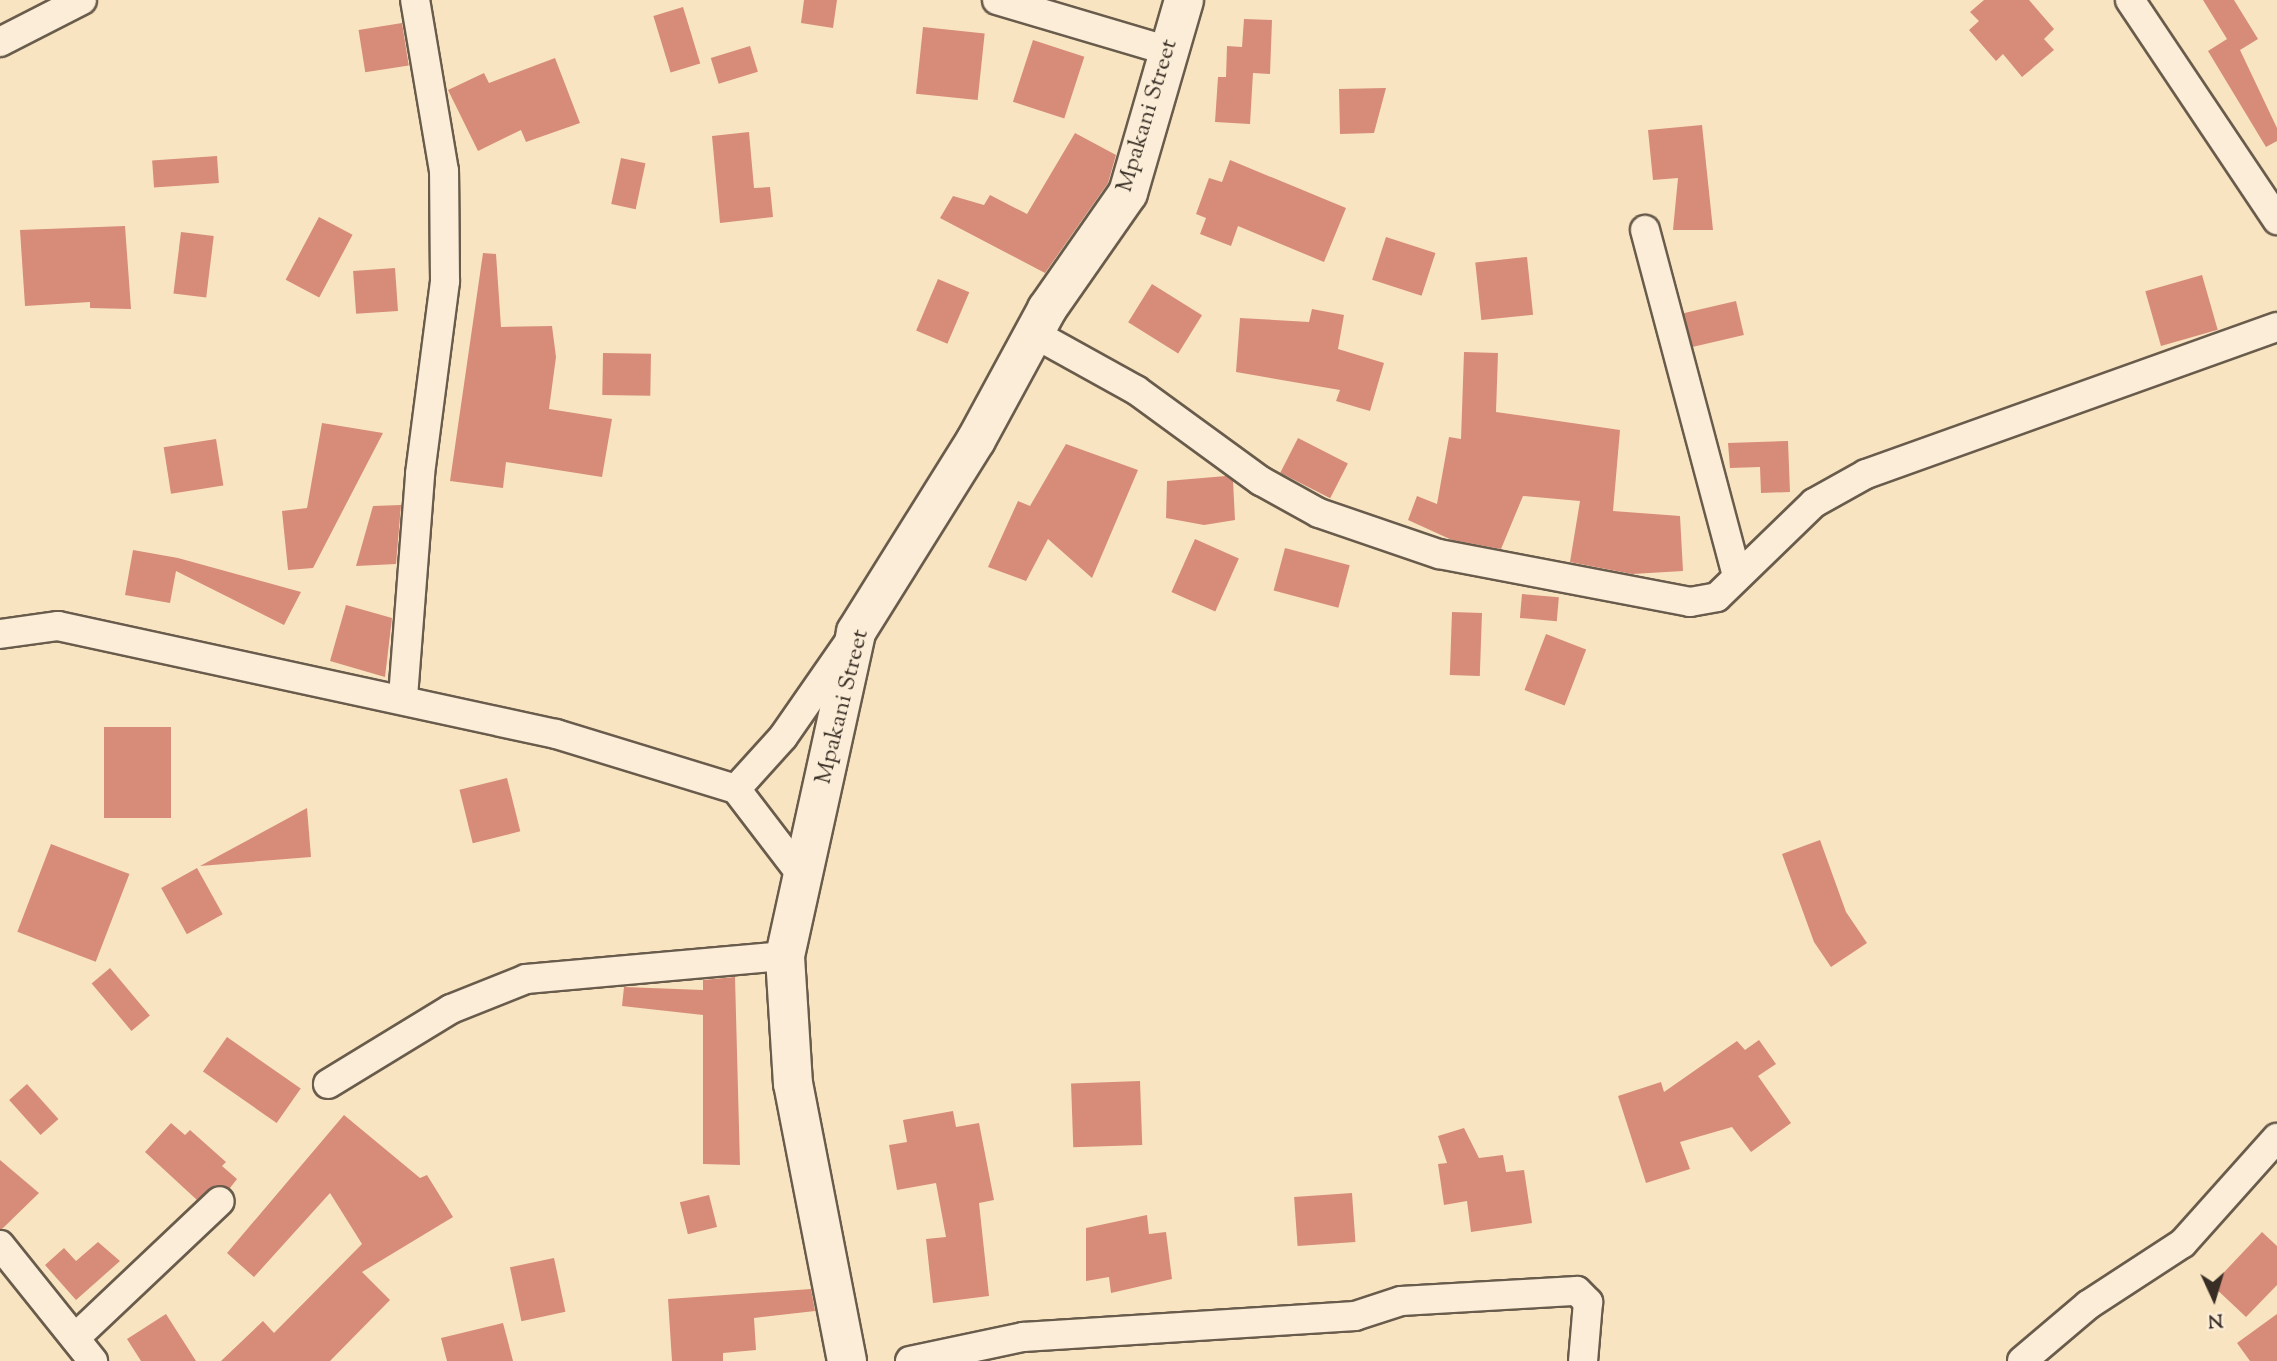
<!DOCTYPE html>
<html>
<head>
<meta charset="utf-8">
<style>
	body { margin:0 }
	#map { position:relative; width:2277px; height:1361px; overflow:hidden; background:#f9e4c1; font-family:"Sorts Mill Goudy",serif }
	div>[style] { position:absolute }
	.building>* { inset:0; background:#d68c78; transform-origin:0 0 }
	.roads { filter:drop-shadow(2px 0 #695c4c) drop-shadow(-2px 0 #695c4c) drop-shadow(0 2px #695c4c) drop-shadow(0 -2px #695c4c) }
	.street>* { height:28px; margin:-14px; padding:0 14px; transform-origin:14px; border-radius:14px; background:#fbedd7 }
	.secondary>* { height:38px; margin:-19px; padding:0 19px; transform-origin:19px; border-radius:19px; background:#fbedd7 }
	span { translate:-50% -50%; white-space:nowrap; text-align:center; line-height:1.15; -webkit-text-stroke:6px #fbedd7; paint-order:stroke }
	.street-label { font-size:24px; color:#392e25 }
	.north { position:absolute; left:2179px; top:1263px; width:70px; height:70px; -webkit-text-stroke:5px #fbedd7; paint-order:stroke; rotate:176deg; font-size:19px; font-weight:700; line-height:28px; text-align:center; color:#392e25 }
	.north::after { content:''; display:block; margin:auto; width:24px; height:32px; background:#392e25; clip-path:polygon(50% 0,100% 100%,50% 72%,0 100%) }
</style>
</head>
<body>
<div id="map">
	<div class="building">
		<div style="clip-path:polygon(804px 0,837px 0,833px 28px,801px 23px)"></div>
		<div style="clip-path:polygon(1984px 0,2029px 0,2054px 29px,2044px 39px,2054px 50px,2022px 77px,2003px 54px,1996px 61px,1969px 30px,1979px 21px,1970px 12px)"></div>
		<div style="clip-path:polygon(2203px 0,2234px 0,2258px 39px,2240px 50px,2277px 128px,2277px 141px,2266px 147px,2208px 51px,2227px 39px)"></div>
		<div style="left:683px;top:7px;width:59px;height:31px;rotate:73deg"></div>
		<div style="clip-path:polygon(1244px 19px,1272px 20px,1270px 74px,1253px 73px,1250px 124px,1215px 122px,1218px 77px,1226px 77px,1227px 46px,1242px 47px)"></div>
		<div style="left:402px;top:23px;width:43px;height:44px;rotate:81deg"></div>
		<div style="left:923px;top:27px;width:62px;height:67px;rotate:6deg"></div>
		<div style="left:1033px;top:40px;width:54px;height:65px;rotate:18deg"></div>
		<div style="left:750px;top:46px;width:27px;height:41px;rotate:73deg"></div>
		<div style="clip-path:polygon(555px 58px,580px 123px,526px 142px,521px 130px,478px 151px,448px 90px,484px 73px,489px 83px)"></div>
		<div style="clip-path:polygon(1386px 88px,1374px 133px,1340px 134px,1339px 89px)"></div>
		<div style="clip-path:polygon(1702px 125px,1713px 230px,1673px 230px,1678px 178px,1653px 180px,1648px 130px)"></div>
		<div style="clip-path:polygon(749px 132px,754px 188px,770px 187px,773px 217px,720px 223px,712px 136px)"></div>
		<div style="clip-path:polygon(1075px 133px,1116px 155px,1108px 183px,1045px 273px,940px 218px,953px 196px,984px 205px,990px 195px,1027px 214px)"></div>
		<div style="left:217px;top:156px;width:27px;height:65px;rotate:86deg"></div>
		<div style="left:621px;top:158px;width:25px;height:47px;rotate:12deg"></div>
		<div style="clip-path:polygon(1230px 160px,1346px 208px,1324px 262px,1238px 226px,1231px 246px,1200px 234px,1206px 218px,1196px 214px,1209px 178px,1222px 182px)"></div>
		<div style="left:319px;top:217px;width:38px;height:71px;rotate:28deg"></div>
		<div style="clip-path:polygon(125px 226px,131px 309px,90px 308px,90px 302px,25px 306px,20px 230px)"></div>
		<div style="left:181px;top:232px;width:33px;height:62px;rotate:7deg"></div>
		<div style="left:1386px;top:237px;width:52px;height:45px;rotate:18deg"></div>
		<div style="clip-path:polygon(483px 253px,496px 254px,501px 327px,552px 326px,556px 357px,549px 409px,612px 419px,602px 477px,506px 462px,503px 488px,450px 481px)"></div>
		<div style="left:1527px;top:257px;width:58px;height:52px;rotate:84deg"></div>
		<div style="left:395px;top:268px;width:43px;height:42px;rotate:86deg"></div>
		<div style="left:2202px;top:275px;width:57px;height:59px;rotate:74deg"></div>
		<div style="left:938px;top:279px;width:34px;height:56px;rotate:23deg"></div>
		<div style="left:1152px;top:284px;width:59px;height:45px;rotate:32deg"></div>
		<div style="left:1736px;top:301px;width:35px;height:54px;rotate:77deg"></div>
		<div style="clip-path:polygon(1312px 309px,1344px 315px,1338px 349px,1384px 363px,1370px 411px,1336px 401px,1340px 390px,1236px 372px,1240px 318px,1309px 322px)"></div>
		<div style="clip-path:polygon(1464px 352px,1498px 353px,1496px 412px,1620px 430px,1613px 511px,1680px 516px,1683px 571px,1632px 574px,1570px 562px,1580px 501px,1523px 496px,1501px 549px,1452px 540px,1408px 520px,1417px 496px,1437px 504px,1449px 437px,1461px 439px)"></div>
		<div style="left:603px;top:353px;width:48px;height:42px;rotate:1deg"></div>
		<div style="clip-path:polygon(322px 423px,383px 433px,313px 568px,288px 570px,282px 511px,307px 508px)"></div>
		<div style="left:1298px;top:438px;width:56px;height:39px;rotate:27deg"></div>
		<div style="left:216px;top:439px;width:47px;height:53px;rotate:81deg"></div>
		<div style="clip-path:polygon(1788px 441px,1790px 492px,1761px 493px,1760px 467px,1730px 468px,1728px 443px)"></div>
		<div style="clip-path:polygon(1066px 444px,1138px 470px,1092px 578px,1048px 539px,1026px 581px,988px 567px,1018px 501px,1030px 506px)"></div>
		<div style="clip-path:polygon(1226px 476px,1233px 481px,1235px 520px,1204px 525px,1166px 518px,1167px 481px)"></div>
		<div style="clip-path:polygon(401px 505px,396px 564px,356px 566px,373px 506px)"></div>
		<div style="left:1195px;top:539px;width:48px;height:58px;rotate:24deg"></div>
		<div style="left:1285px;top:548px;width:67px;height:44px;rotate:15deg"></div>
		<div style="clip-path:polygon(133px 550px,178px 558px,301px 592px,284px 625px,176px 571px,170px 603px,125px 595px)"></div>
		<div style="left:1522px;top:594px;width:37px;height:24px;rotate:5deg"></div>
		<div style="clip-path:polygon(346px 605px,392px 618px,385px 677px,330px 661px)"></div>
		<div style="left:1452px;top:612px;width:30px;height:63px;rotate:2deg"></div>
		<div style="left:1546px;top:634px;width:43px;height:60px;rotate:21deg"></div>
		<div style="left:104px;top:727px;width:67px;height:91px"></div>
		<div style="left:507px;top:778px;width:55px;height:49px;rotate:76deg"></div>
		<div style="clip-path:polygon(307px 808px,311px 857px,200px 866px)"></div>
		<div style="clip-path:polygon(1820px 840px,1846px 912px,1867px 943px,1831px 967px,1814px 942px,1782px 854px)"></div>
		<div style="left:51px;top:844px;width:84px;height:94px;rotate:21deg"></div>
		<div style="left:197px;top:868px;width:53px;height:41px;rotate:61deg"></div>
		<div style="left:110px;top:968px;width:62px;height:24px;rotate:50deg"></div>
		<div style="clip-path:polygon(735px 977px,740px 1165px,703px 1164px,703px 1015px,622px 1006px,624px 987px,703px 990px,703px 980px)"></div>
		<div style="left:227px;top:1037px;width:90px;height:42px;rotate:35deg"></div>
		<div style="clip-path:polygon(1759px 1040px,1776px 1064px,1758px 1076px,1791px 1123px,1751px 1152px,1732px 1127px,1680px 1142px,1690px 1169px,1646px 1183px,1618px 1096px,1661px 1082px,1664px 1092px,1737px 1041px,1745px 1050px)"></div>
		<div style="left:1140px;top:1081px;width:64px;height:69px;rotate:88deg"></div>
		<div style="left:27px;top:1084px;width:47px;height:24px;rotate:48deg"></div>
		<div style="clip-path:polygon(953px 1111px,956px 1127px,979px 1123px,994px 1200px,979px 1203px,989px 1296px,933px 1303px,926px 1239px,946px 1237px,936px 1183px,897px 1190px,889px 1145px,907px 1142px,903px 1120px)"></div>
		<div style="clip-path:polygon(344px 1115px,420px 1178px,427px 1175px,453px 1217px,362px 1272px,390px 1300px,330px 1361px,221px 1361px,263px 1321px,274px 1333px,362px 1244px,330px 1193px,254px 1277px,227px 1253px)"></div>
		<div style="clip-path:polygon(171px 1123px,185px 1135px,190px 1130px,226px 1162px,222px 1166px,237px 1179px,230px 1188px,216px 1185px,197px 1200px,145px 1152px)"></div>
		<div style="clip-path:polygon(1464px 1128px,1479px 1158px,1503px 1155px,1506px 1172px,1524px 1170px,1532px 1223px,1471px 1232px,1467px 1201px,1444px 1205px,1438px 1164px,1447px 1163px,1438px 1136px)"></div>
		<div style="clip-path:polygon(0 1160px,39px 1193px,2px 1229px,0 1229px)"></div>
		<div style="left:1352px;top:1193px;width:49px;height:58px;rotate:86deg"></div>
		<div style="left:709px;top:1195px;width:33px;height:30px;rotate:76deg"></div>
		<div style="clip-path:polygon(1147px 1215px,1149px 1234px,1166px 1232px,1172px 1279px,1111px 1293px,1109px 1277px,1086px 1281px,1086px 1228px)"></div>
		<div style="clip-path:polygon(2262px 1232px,2277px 1246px,2277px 1285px,2246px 1317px,2212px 1285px)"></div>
		<div style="clip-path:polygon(98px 1242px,120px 1261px,76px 1300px,45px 1265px,64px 1248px,76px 1261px)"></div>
		<div style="left:554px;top:1258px;width:55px;height:45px;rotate:78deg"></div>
		<div style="clip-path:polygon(811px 1289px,815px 1311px,754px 1318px,756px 1350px,723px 1353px,723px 1361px,672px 1361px,668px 1299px)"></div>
		<div style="clip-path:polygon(166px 1314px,196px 1361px,141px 1361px,127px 1339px)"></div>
		<div style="clip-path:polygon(2277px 1314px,2277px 1361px,2250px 1361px,2237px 1343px)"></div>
		<div style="clip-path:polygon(503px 1323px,513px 1361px,447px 1361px,441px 1338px)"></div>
	</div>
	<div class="roads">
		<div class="street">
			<div style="left:997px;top:0;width:179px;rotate:16.5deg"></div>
			<div style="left:2130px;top:0;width:265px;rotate:56.2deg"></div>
			<div style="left:0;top:42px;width:92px;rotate:-27.1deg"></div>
			<div style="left:1645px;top:230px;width:358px;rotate:75.1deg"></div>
			<div style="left:1033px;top:333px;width:118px;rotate:29deg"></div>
			<div style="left:1136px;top:390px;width:155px;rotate:36.1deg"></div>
			<div style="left:1261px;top:481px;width:66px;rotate:28.9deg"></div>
			<div style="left:1319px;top:513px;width:127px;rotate:18.9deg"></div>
			<div style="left:1439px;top:554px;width:256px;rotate:10.8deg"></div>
			<div style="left:1690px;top:602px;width:27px;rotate:-10deg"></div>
			<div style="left:1717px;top:597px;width:135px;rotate:-44.1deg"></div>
			<div style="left:1814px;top:503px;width:60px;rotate:-29.1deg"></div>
			<div style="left:1866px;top:474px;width:436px;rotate:-19.7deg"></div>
			<div style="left:0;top:634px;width:59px;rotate:-7.9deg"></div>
			<div style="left:58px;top:626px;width:510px;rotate:12.24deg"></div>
			<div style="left:556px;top:734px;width:188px;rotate:17deg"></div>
			<div style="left:736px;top:789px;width:107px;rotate:52.6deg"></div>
			<div style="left:403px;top:697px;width:224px;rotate:-85.6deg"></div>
			<div style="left:420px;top:474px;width:195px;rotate:-82.6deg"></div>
			<div style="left:445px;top:281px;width:110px;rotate:-90.5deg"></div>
			<div style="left:444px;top:171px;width:173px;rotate:-99.6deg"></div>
			<div style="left:736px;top:789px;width:70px;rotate:-47.9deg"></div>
			<div style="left:783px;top:737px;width:116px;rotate:-55.2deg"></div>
			<div style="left:328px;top:1084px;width:144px;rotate:-31.4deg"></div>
			<div style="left:451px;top:1009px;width:81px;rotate:-21.8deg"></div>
			<div style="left:526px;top:979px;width:260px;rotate:-5.1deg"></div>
			<div style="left:0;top:1245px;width:149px;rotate:51.3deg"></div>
			<div style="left:75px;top:1338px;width:199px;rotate:-43.4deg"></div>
			<div style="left:910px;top:1361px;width:116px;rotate:-12deg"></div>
			<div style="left:1023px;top:1337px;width:333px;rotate:-3.6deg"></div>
			<div style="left:1355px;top:1316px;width:48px;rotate:-18.1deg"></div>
			<div style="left:1401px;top:1301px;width:176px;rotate:-3.3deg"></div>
			<div style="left:1577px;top:1291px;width:16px;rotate:45deg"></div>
			<div style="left:1588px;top:1302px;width:59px;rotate:94.8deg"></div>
			<div style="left:2022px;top:1361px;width:87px;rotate:-40.3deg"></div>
			<div style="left:2088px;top:1305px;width:113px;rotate:-33.1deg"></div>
			<div style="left:2183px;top:1243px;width:141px;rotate:-48.2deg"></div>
		</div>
		<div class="secondary">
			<div style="left:847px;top:1361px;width:282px;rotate:-101deg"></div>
			<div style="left:793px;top:1084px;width:128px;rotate:-93.6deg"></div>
			<div style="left:785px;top:956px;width:332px;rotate:-77.6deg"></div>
			<div style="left:856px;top:632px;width:226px;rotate:-58deg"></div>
			<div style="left:976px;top:440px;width:149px;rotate:-61.5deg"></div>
			<div style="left:1047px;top:309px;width:141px;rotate:-55.1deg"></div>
			<div style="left:1128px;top:193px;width:201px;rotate:-73.8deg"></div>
		</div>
	</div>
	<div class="street-label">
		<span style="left:1148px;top:116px;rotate:-73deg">Mpakani Street</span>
		<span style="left:843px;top:707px;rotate:-76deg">Mpakani Street</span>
	</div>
	<div class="north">N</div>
</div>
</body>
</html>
